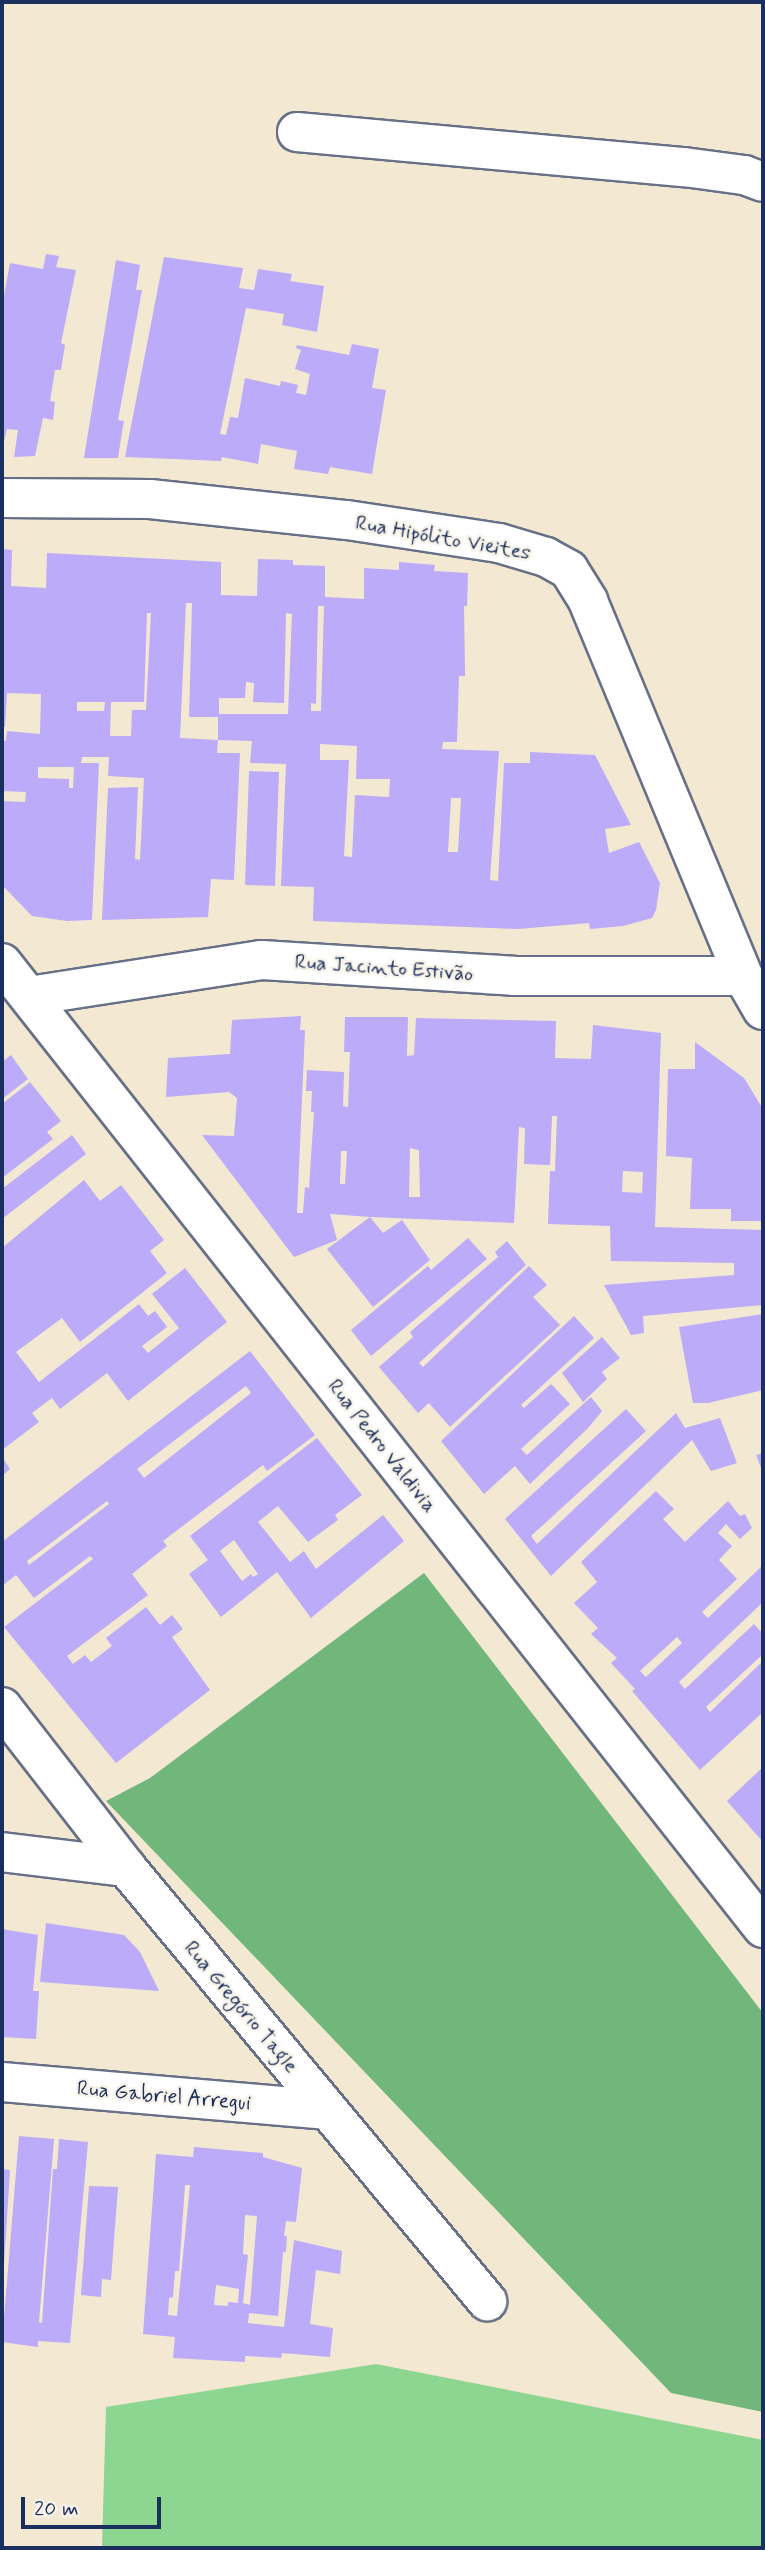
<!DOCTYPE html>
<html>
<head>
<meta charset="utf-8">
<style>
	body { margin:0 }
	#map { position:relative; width:765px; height:2550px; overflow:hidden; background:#f3e8d1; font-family:Mynerve,sans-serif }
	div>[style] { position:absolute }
	.green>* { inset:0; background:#8cd692 }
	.forest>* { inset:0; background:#71b77c }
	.building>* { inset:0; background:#bbabf8; transform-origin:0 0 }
	.roads { filter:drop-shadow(2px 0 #677086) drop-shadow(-2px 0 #677086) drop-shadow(0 2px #677086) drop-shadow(0 -2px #677086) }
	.minor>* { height:38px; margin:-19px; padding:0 19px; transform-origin:19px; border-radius:19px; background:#fff }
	span { translate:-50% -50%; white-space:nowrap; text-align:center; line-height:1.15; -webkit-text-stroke:5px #f7f3e8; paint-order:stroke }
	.street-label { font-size:21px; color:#1b2f5e }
	.frame { position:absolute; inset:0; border:4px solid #1b2f5e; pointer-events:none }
	.scale { position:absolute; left:21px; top:2497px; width:140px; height:32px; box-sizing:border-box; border:4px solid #1b2f5e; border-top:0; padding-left:9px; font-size:21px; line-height:24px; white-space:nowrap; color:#1b2f5e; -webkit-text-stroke:5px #f7f3e8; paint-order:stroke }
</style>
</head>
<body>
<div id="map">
	<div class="green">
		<div style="clip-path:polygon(376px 2364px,763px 2440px,763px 2548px,102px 2548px,106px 2407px)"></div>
	</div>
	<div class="forest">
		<div style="clip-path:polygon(424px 1573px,763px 2013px,763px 2412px,671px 2393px,106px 1801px,150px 1778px)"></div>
	</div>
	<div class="building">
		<div style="clip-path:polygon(46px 254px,59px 256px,56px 267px,76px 270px,61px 343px,65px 345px,61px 370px,55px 370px,50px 401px,55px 402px,53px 420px,43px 418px,35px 456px,14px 457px,18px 430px,7px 429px,2px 449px,2px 307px,10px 263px,43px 269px)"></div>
		<div style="clip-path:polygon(164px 257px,243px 268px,239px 288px,254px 290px,258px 269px,292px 274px,290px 281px,324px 286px,317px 332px,282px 325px,284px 314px,246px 308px,220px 434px,226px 435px,230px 417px,238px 418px,245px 378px,280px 386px,281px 381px,298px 385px,296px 393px,306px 395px,310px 374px,295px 369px,301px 350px,296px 348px,297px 345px,349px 355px,352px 344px,379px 349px,372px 388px,386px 390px,372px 474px,330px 467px,328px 474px,294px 469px,297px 451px,261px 444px,258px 464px,222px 457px,221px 461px,125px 457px)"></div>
		<div style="clip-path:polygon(116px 260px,140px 265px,136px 290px,142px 290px,118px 420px,124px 421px,122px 432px,118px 458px,84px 458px)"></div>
		<div style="clip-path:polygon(evenodd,2px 549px,12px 550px,11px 586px,46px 588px,47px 553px,221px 562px,221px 595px,257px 596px,258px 559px,293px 560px,293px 565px,325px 566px,325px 597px,364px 599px,364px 568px,399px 570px,399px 562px,435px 565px,434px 571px,468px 573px,467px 606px,464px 606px,465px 676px,459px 676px,457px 742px,443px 742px,442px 749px,499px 751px,490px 880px,498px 881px,504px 763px,530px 763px,530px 752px,595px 755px,631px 825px,605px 829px,609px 853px,639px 842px,660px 883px,656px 910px,652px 918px,623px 926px,590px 929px,589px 923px,518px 929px,313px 921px,314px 887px,281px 886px,286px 764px,250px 763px,252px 741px,218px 740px,218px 717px,189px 717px,192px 603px,186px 603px,180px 738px,218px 740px,217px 753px,240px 753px,234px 880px,211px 879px,208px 917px,102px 920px,108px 788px,138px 787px,135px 859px,140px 860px,144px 778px,108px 776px,109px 757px,82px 757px,81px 763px,99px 763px,92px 920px,67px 921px,32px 916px,2px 885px,2px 801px,25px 802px,26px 792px,2px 791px,2px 740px,6px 741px,7px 731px,40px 734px,41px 694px,7px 693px,5px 727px,2px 726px,2px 549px,318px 606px,324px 606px,321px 711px,311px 711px,311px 703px,316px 704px,318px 606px,2px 549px,147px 613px,151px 613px,146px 710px,132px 710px,131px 736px,110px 736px,111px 702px,144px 702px,147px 613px,2px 549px,286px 613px,292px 614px,288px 714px,219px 714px,219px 698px,245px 698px,246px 682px,254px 683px,253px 702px,284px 703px,286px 613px,2px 549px,77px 702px,105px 702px,104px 711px,77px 711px,77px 702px,2px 549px,320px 744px,357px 746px,356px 779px,390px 779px,389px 797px,355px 795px,352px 857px,344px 856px,349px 760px,320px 760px,320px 744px,2px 549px,38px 767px,74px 767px,73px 788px,69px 788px,69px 779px,38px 778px,38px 767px,2px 549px,451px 798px,461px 798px,458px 852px,448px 852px,451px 798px)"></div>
		<div style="left:249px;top:771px;width:30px;height:114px;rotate:2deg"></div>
		<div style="clip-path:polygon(evenodd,301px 1016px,300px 1030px,305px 1030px,297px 1213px,303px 1213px,305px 1187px,309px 1188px,314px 1112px,311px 1112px,312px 1091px,306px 1091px,307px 1070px,344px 1072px,343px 1106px,348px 1107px,350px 1052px,344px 1052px,345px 1017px,408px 1017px,407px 1056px,414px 1055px,416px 1018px,556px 1021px,555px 1058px,591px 1059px,593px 1025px,661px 1033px,655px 1227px,763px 1230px,763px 1305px,643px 1316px,644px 1333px,631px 1335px,604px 1285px,734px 1275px,734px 1263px,611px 1261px,610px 1226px,548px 1224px,550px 1171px,555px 1171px,557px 1116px,552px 1116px,550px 1165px,524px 1164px,525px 1128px,519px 1127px,514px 1223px,370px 1217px,383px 1233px,402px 1220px,430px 1260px,373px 1307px,327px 1249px,370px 1217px,330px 1214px,337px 1240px,294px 1257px,202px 1135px,234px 1136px,237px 1098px,229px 1092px,166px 1097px,168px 1058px,230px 1054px,232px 1020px,301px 1016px,410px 1148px,419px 1150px,420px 1197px,409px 1197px,410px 1148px,301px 1016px,341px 1151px,347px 1151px,345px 1184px,340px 1184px,341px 1151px,301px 1016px,623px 1171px,643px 1172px,642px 1193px,622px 1192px,623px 1171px)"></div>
		<div style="clip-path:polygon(695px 1042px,744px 1078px,763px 1109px,763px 1221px,731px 1221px,731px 1209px,690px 1209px,692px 1158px,666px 1156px,668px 1069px,695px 1069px)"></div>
		<div style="clip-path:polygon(11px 1055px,28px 1079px,2px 1099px,2px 1062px)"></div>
		<div style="clip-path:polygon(30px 1082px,61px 1121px,47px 1132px,53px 1139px,2px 1178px,2px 1104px)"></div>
		<div style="clip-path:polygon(72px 1135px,86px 1154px,2px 1219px,2px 1189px)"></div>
		<div style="clip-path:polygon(84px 1180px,100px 1201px,121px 1185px,164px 1240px,150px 1251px,167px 1273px,80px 1342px,62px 1318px,16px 1352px,39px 1382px,139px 1304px,148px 1316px,155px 1311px,167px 1327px,142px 1346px,148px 1353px,179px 1328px,152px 1294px,185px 1268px,227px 1322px,128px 1401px,107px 1373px,60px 1409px,52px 1398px,32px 1413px,39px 1422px,2px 1450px,2px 1248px)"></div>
		<div style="clip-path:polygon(468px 1238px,487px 1259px,371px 1356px,351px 1330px,428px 1266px,431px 1270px)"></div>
		<div style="clip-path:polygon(507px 1241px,526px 1265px,419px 1363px,423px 1367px,529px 1266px,547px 1285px,533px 1297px,560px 1325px,450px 1427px,429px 1403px,418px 1413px,379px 1367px,413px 1337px,410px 1332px,498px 1257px,495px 1252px)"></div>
		<div style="clip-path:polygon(763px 1314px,763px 1390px,708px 1403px,693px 1403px,679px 1327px)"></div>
		<div style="clip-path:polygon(574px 1316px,594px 1338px,521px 1405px,524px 1408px,551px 1384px,570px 1404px,521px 1449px,527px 1455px,591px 1397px,602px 1411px,588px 1428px,530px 1484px,515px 1466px,484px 1494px,441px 1441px)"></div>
		<div style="clip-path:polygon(602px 1337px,620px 1358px,602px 1372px,607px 1379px,583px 1402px,562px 1373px)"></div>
		<div style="clip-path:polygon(evenodd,250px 1351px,315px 1435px,267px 1471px,263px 1465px,163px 1541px,167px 1546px,132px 1574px,148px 1595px,67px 1656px,73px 1664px,85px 1655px,91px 1662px,112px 1646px,106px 1638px,146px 1607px,160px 1625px,172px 1615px,183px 1629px,172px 1637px,210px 1690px,116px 1763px,4px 1627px,93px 1559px,90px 1556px,34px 1598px,16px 1575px,2px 1586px,2px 1542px,250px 1351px,246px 1386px,251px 1393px,144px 1478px,137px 1469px,246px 1386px,250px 1351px,107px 1501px,109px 1504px,29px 1565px,27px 1561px,107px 1501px)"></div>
		<div style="clip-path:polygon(626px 1409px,646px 1431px,531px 1536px,537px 1544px,676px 1413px,685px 1428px,720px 1418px,737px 1463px,711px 1471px,692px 1440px,551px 1576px,505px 1519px)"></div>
		<div style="clip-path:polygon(evenodd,317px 1438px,362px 1495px,335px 1515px,338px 1520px,308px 1542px,278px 1506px,258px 1522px,290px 1562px,304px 1551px,316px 1569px,383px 1515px,404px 1541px,311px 1618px,277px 1572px,221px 1617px,189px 1574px,208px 1560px,190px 1536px,317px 1438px,234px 1540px,258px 1574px,253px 1577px,251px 1574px,242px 1581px,220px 1551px,234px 1540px)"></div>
		<div style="clip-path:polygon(763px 1453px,763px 1473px,756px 1455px)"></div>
		<div style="clip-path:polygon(2px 1457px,10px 1469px,2px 1476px)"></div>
		<div style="clip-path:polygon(evenodd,656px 1491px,674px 1509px,663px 1519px,685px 1542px,728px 1501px,740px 1516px,745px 1514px,752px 1528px,740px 1539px,726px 1524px,718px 1533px,732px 1546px,719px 1560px,737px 1579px,702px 1612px,708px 1618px,763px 1565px,763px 1602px,679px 1682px,685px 1689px,754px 1624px,763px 1634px,763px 1654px,706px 1707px,710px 1712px,763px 1661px,763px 1712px,700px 1770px,632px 1691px,635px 1689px,611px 1663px,617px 1658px,591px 1634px,598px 1628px,574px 1603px,597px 1582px,581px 1562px,656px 1491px,677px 1637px,682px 1643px,646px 1677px,640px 1671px,677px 1637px)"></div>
		<div style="clip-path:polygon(763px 1767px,763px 1842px,727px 1801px)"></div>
		<div style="clip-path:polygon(46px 1923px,124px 1935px,140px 1952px,159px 1991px,40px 1982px)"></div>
		<div style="clip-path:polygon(2px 1929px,38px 1935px,33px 1991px,39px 1991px,36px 2039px,2px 2037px)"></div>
		<div style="clip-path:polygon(19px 2136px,54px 2139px,39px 2322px,42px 2323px,53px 2169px,57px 2169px,59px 2139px,88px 2142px,70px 2343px,38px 2341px,38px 2347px,2px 2342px)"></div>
		<div style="clip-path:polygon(evenodd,194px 2147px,263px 2153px,263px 2157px,302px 2168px,296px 2222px,286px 2221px,284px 2236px,287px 2236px,286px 2252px,283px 2252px,278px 2316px,249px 2313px,248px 2323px,284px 2327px,294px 2240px,342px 2251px,340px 2274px,316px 2270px,310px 2324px,333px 2328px,330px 2357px,282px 2353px,281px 2358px,245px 2356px,245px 2362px,173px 2358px,175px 2337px,143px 2334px,156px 2154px,193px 2157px,194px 2147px,185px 2185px,190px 2185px,177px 2316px,168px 2315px,169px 2298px,173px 2297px,175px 2271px,179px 2271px,185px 2185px,194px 2147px,245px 2215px,257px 2216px,250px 2305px,243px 2303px,248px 2255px,243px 2254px,245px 2215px,194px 2147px,216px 2285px,239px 2289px,238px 2303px,228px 2302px,228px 2306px,214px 2305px,216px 2285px)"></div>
		<div style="clip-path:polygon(2px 2169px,10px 2170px,4px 2265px,2px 2265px)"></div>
		<div style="clip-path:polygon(89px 2186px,118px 2187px,111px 2280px,102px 2279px,101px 2297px,81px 2295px)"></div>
	</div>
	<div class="roads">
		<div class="minor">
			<div style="left:297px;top:132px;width:389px;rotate:5.2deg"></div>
			<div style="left:684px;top:167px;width:61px;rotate:7.6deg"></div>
			<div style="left:744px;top:175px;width:20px;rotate:20deg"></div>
			<div style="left:2px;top:498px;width:148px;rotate:0.4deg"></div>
			<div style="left:150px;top:499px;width:198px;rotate:6.1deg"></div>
			<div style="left:347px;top:520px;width:154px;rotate:8.6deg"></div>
			<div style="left:499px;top:543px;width:49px;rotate:16.6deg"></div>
			<div style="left:546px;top:557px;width:26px;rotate:29deg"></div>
			<div style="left:569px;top:570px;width:36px;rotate:58deg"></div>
			<div style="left:588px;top:601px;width:406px;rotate:67.5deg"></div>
			<div style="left:743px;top:976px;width:39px;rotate:60deg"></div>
			<div style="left:2px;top:963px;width:1229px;rotate:51.74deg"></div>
			<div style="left:29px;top:996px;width:236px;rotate:-8.8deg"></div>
			<div style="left:262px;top:960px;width:252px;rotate:3.6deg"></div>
			<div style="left:513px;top:976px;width:230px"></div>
			<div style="left:2px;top:1707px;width:202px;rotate:52.2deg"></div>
			<div style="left:126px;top:1867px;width:565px;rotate:50.25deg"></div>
			<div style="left:2px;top:1852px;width:125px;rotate:6.9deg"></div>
			<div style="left:2px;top:2082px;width:326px;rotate:4.9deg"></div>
		</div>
	</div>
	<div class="street-label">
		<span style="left:443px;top:538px;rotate:10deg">Rua Hipólito Vieites</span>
		<span style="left:384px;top:968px;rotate:4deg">Rua Jacinto Estivão</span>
		<span style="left:382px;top:1446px;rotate:52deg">Rua Pedro Valdivia</span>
		<span style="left:241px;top:2007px;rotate:50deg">Rua Gregório Tagle</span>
		<span style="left:164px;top:2096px;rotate:5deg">Rua Gabriel Arregui</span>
	</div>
	<div class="frame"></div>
	<div class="scale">20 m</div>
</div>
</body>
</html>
